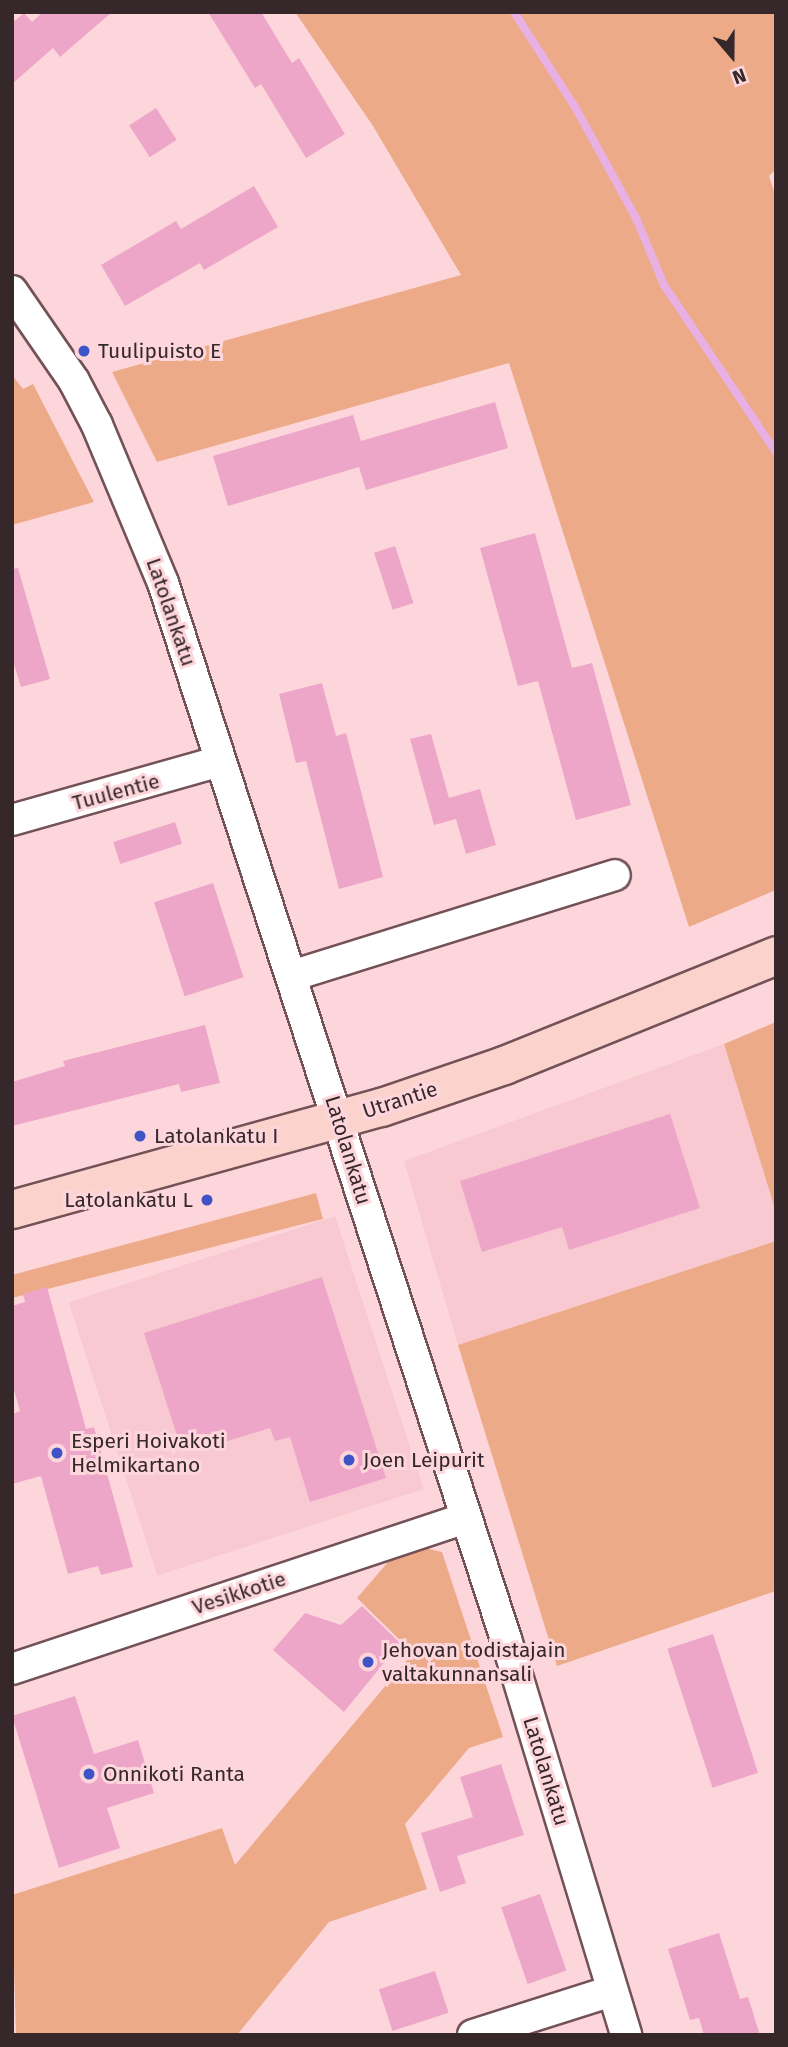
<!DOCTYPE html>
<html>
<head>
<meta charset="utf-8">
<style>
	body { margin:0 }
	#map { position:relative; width:788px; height:2047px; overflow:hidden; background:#fdd6db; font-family:"Fira Sans",sans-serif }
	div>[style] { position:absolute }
	.built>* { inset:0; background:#f8c9d0; transform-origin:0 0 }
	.green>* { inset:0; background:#edaa88 }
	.stream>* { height:8px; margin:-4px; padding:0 4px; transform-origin:4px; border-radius:4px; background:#e8b0e3 }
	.building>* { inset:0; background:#eda6c8; transform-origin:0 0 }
	.roads { filter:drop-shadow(2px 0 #735257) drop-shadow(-2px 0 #735257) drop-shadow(0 2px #735257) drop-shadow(0 -2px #735257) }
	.minor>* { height:30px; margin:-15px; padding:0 15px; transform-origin:15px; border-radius:15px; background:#fff }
	.major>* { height:37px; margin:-18.5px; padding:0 18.5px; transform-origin:18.5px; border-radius:18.5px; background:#fcd2cc }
	.dots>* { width:19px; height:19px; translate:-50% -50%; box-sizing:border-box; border:4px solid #fdd6db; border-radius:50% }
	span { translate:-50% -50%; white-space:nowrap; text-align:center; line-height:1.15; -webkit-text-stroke:6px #fdd6db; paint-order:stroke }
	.poi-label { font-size:21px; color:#36272a }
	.left { translate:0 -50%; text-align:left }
	.right { translate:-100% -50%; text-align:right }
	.street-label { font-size:21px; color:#36272a }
	.frame { position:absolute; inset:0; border:14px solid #36272a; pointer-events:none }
	.north { position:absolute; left:697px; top:21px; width:70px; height:70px; -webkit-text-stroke:5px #fdd6db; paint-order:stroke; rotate:160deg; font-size:19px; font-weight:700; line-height:28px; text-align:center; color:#36272a }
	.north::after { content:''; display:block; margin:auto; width:24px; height:32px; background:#36272a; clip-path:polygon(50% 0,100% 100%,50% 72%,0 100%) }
</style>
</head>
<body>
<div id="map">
	<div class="built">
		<div style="clip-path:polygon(724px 1044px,776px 1212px,776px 1241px,458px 1345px,404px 1161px)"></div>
		<div style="left:335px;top:1216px;width:287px;height:280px;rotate:72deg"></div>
	</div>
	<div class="green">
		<div style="clip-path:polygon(295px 12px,776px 12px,776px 169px,769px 176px,776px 197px,776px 890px,689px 927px,509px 363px,157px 462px,112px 372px,461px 275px,373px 126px)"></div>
		<div style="clip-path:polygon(12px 375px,23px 389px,33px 384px,94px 502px,12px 525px)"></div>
		<div style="clip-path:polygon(776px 1022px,776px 1212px,724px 1044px)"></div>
		<div style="clip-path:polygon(316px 1193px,323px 1219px,12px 1298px,12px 1275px)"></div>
		<div style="clip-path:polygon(776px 1241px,776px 1591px,557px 1666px,458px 1345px)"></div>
		<div style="clip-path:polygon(412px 1545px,442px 1552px,503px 1737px,469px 1748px,405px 1824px,427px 1889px,329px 1922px,237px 2035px,16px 2035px,12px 1895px,222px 1828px,235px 1865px,413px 1653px,357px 1598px,395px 1554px)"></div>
	</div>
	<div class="stream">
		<div style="left:514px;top:12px;width:113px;rotate:57.3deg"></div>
		<div style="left:575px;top:107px;width:127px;rotate:61.2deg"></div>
		<div style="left:636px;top:218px;width:73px;rotate:67.3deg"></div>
		<div style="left:664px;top:285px;width:201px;rotate:56.2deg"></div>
	</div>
	<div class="building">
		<div style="clip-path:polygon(43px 12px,112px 12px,60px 57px,53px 48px,12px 84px,12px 23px,24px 13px,32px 22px)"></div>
		<div style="clip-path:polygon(208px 12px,261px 12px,292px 63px,299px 58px,345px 134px,306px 158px,261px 84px,255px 88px)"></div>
		<div style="left:156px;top:108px;width:38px;height:32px;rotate:57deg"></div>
		<div style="clip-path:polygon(254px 186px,278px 227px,204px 270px,200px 263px,125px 306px,101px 265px,176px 221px,181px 229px)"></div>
		<div style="clip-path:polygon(495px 402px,508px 448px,366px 490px,359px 467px,228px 506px,213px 456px,353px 415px,361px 441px)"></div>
		<div style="clip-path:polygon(535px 533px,572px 668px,592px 663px,631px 805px,576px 820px,538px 681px,518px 686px,480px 548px)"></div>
		<div style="left:395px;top:546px;width:60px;height:22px;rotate:72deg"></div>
		<div style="clip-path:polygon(18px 568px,50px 679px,21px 687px,12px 658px,12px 569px)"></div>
		<div style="clip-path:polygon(322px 683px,336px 736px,346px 733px,383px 877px,339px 889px,306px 761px,296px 763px,279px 694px)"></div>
		<div style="clip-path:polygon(431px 734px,449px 798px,480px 789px,496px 845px,466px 854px,456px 819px,434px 825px,410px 739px)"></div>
		<div style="left:175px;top:822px;width:23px;height:65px;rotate:72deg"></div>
		<div style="left:213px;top:883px;width:99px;height:62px;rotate:72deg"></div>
		<div style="clip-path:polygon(205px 1025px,220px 1083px,181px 1092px,179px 1084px,12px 1126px,12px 1082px,65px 1066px,63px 1061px)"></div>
		<div style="clip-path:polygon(670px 1114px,700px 1208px,569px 1250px,562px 1227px,482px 1252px,460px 1181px)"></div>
		<div style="clip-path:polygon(322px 1277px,386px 1478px,310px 1502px,290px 1437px,275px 1441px,270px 1428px,221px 1443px,218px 1436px,181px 1448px,144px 1333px)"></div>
		<div style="clip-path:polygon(47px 1287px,86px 1429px,94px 1427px,133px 1567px,101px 1575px,98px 1566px,68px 1574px,41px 1476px,12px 1484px,12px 1414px,20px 1411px,12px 1383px,12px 1306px,25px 1302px,23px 1294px)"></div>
		<div style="clip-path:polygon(362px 1606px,400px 1643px,344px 1712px,273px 1650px,305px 1613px,341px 1625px)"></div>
		<div style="left:713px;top:1634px;width:146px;height:48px;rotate:72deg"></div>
		<div style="clip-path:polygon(75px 1696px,94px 1754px,138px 1740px,154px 1793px,107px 1808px,120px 1848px,59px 1868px,12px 1716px)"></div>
		<div style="clip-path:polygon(501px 1764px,524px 1835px,457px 1856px,466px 1883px,440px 1892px,421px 1833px,473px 1817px,460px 1777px)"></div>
		<div style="left:540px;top:1894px;width:81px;height:41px;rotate:71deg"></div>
		<div style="clip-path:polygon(719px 1933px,740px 1999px,748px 1997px,760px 2035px,704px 2035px,699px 2018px,690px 2020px,668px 1949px)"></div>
		<div style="left:435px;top:1971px;width:44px;height:59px;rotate:72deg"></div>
	</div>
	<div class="roads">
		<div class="minor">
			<div style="left:12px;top:291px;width:109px;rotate:55.4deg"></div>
			<div style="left:74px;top:381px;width:50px;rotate:62.4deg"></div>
			<div style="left:97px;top:425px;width:171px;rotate:67.3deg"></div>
			<div style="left:163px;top:583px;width:1110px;rotate:72.01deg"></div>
			<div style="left:506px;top:1639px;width:414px;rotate:73.1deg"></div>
			<div style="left:12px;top:820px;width:216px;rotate:-15.8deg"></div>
			<div style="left:291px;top:976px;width:339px;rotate:-17.3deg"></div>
			<div style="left:12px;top:1669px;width:478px;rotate:-18.4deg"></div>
			<div style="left:473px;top:2035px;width:146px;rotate:-17.6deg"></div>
		</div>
		<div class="major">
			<div style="left:12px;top:1209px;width:383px;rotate:-15.5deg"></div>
			<div style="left:381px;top:1107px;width:130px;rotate:-18.9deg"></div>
			<div style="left:504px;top:1065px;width:293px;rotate:-22deg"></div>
		</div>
	</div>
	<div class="dots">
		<div style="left:84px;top:351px;background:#3e53c6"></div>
		<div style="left:140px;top:1136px;background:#3e53c6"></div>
		<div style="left:207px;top:1200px;background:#3e53c6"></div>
		<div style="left:57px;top:1453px;background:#3e53c6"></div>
		<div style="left:349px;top:1460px;background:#3e53c6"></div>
		<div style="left:368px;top:1662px;background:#3e53c6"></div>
		<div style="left:89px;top:1774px;background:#3e53c6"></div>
	</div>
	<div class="poi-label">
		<span class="left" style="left:98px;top:351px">Tuulipuisto E</span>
		<span class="left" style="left:154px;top:1136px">Latolankatu I</span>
		<span class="right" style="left:193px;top:1200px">Latolankatu L</span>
		<span class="left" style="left:71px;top:1453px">Esperi Hoivakoti<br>Helmikartano</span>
		<span class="left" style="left:363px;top:1460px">Joen Leipurit</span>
		<span class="left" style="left:382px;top:1662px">Jehovan todistajain<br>valtakunnansali</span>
		<span class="left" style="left:103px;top:1774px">Onnikoti Ranta</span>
	</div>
	<div class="street-label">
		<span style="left:171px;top:612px;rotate:71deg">Latolankatu</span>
		<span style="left:116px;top:792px;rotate:-15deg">Tuulentie</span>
		<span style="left:400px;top:1100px;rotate:-18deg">Utrantie</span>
		<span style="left:348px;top:1150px;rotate:73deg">Latolankatu</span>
		<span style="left:239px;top:1593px;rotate:-18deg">Vesikkotie</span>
		<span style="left:546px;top:1771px;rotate:73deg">Latolankatu</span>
	</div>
	<div class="frame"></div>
	<div class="north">N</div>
</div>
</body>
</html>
